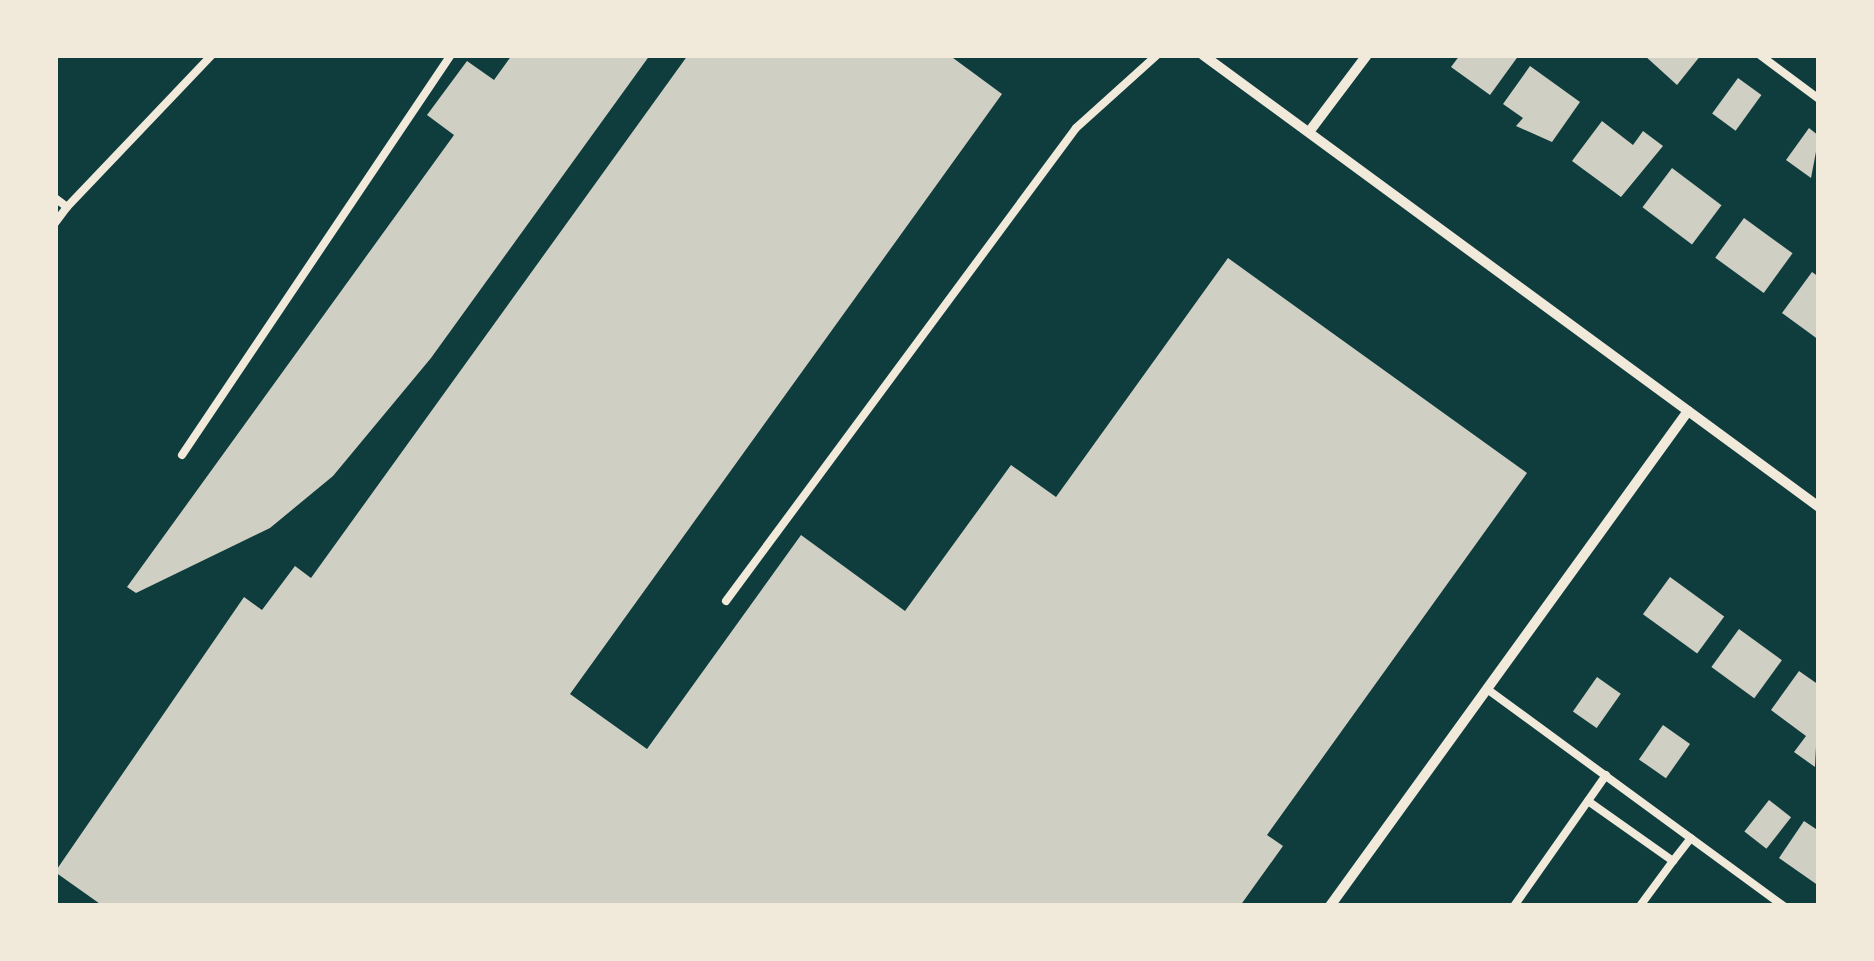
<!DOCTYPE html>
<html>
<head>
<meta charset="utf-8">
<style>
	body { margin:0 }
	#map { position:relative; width:1874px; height:961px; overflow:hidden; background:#0f3d3e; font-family:Inter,sans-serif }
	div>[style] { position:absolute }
	.building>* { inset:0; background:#cfcfc3; transform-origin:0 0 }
	.service>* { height:8px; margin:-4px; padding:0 4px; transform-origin:4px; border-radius:4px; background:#f1e9da }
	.minor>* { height:10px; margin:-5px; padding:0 5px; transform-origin:5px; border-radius:5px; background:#f1e9da }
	span { translate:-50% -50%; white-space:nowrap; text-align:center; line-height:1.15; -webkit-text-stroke:8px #f1e9da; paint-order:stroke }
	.frame { position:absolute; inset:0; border:58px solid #f1e9da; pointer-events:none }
</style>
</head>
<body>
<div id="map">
	<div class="building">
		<div style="clip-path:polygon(512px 55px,650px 55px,431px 358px,333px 476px,270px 528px,136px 593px,127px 587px,454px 135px,427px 115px,467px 61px,494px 80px)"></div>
		<div style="clip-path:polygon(688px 55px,949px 55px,1002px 94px,570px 694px,647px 749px,801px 535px,905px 611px,1011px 465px,1056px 497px,1228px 258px,1527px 473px,1267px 835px,1283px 846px,1240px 906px,103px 906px,55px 872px,244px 597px,262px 610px,295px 566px,311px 578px)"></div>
		<div style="clip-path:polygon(1460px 55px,1519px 55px,1490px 95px,1451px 67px)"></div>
		<div style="clip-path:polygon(1644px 55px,1701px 55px,1677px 85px)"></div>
		<div style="clip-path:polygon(1530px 66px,1580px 102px,1552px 142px,1516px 126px,1523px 118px,1503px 104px)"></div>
		<div style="left:1738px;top:78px;width:29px;height:44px;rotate:36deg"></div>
		<div style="clip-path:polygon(1602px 121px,1633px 145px,1643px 131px,1663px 146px,1621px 197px,1572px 161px)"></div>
		<div style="clip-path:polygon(1809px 128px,1819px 136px,1811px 178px,1786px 160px)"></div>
		<div style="left:1672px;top:168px;width:62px;height:49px;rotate:37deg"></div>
		<div style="left:1744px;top:218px;width:60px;height:49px;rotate:36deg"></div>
		<div style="clip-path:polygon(1812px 272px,1819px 277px,1819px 340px,1782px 313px)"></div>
		<div style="left:1670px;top:577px;width:67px;height:46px;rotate:36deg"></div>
		<div style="left:1739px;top:629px;width:53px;height:47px;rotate:36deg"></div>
		<div style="clip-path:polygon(1799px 671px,1819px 685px,1815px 767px,1794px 752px,1806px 736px,1771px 710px)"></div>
		<div style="left:1597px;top:677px;width:29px;height:42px;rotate:35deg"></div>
		<div style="left:1663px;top:725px;width:33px;height:42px;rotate:35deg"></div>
		<div style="left:1769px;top:800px;width:28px;height:40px;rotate:38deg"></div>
		<div style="clip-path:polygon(1804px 821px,1819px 831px,1819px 886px,1779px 858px)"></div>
	</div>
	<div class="service">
		<div style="left:1760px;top:55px;width:74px;rotate:36.7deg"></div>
		<div style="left:55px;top:198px;width:15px;rotate:37deg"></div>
		<div style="left:67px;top:207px;width:20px;rotate:127deg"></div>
		<div style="left:67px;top:207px;width:210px;rotate:-46.4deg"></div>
		<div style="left:182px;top:455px;width:482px;rotate:-56.1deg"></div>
		<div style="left:726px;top:601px;width:588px;rotate:-53.5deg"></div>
		<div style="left:1076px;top:128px;width:109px;rotate:-42deg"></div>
		<div style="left:1487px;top:689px;width:368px;rotate:36.2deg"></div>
		<div style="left:1588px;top:801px;width:104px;rotate:35.2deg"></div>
		<div style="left:1673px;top:861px;width:56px;rotate:126.3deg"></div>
		<div style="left:1673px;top:861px;width:29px;rotate:-52deg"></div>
		<div style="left:1514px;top:906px;width:160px;rotate:-54.9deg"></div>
	</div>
	<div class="minor">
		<div style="left:1203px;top:55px;width:764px;rotate:36.27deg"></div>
		<div style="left:1309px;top:132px;width:96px;rotate:-53deg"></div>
		<div style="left:1330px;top:906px;width:611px;rotate:-54.12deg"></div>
	</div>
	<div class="frame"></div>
</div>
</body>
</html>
